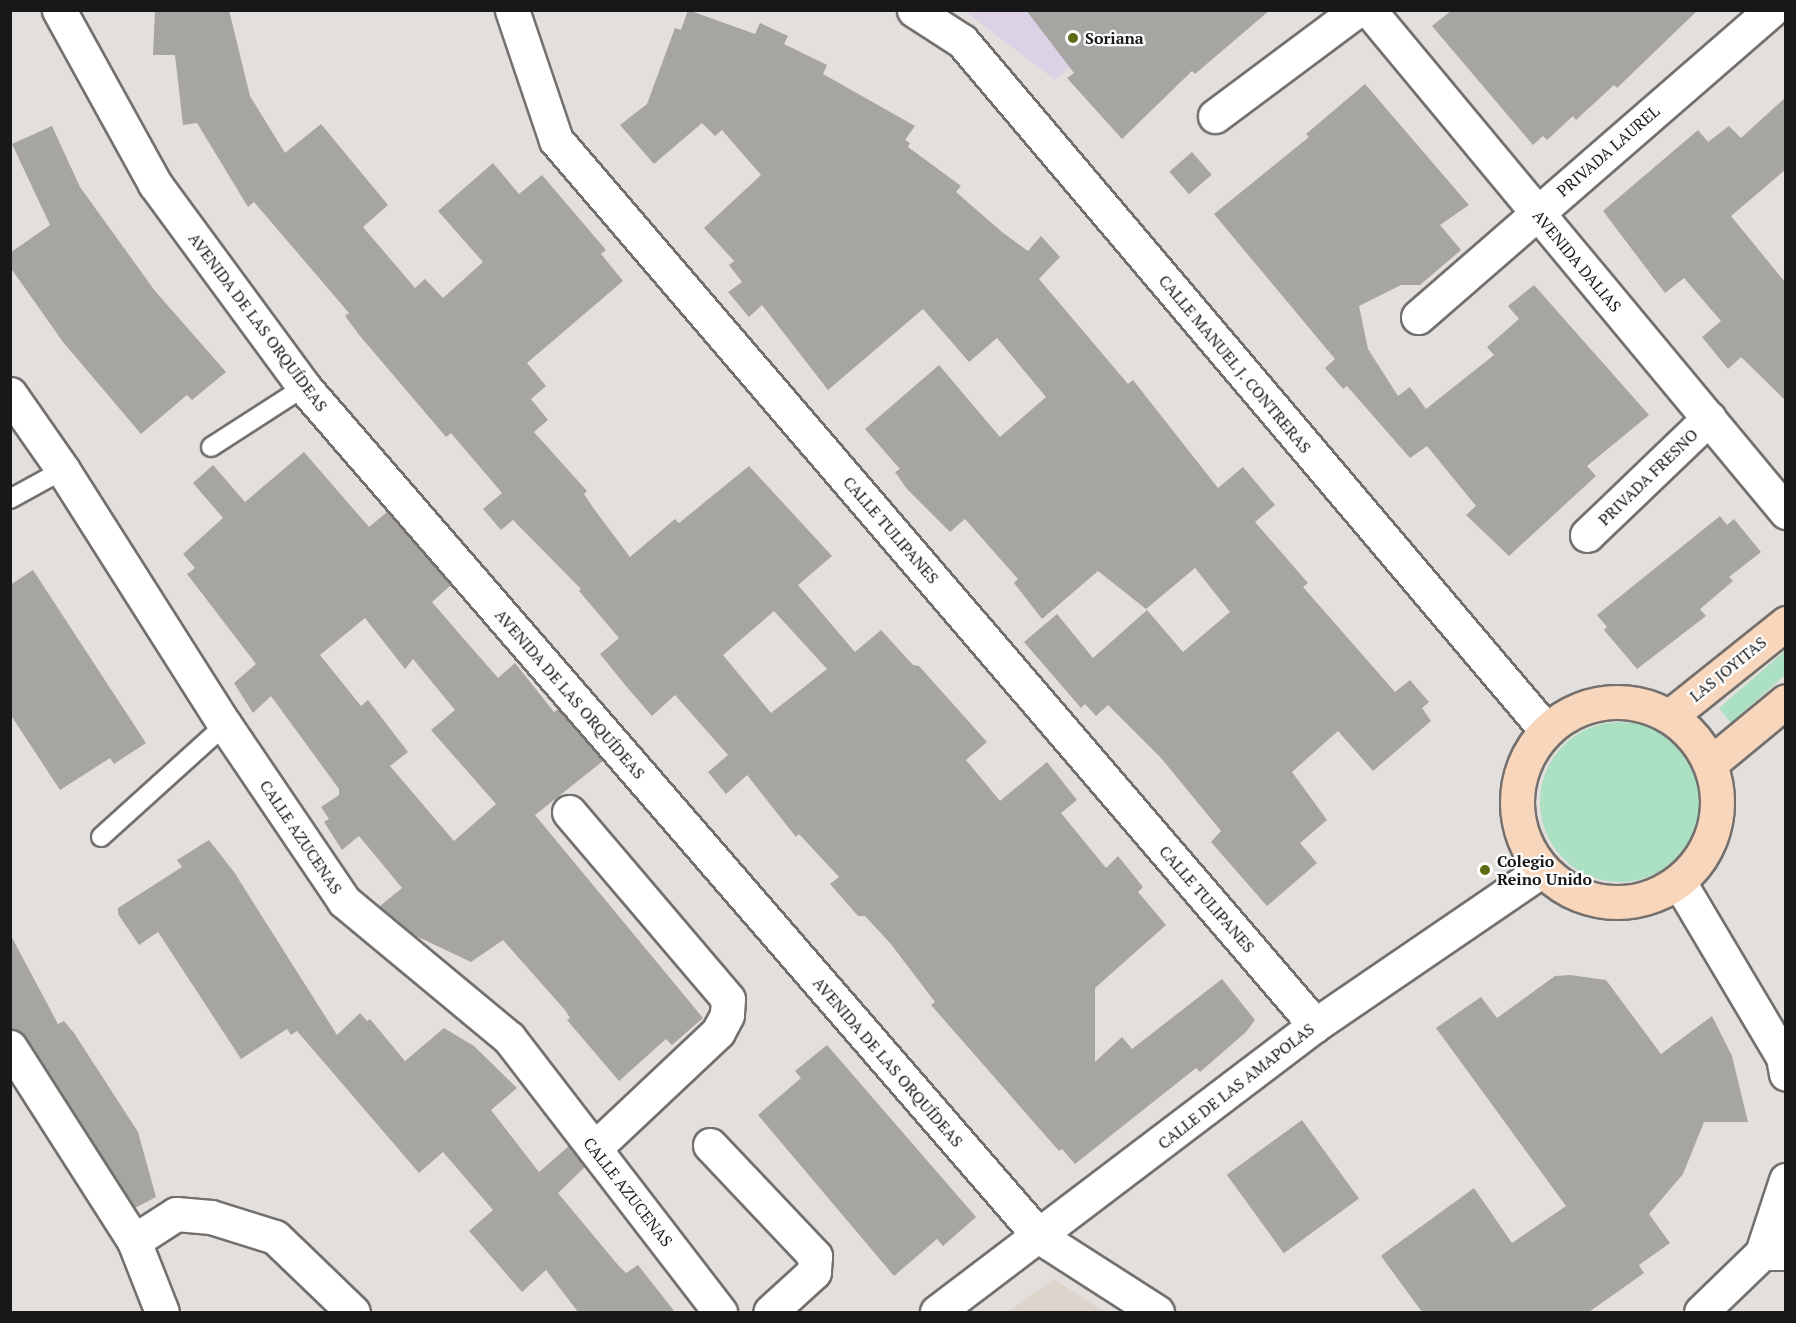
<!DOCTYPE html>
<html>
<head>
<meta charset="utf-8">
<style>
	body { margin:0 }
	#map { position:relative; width:1796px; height:1323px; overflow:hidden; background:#e3dfdd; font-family:"PT Serif",serif }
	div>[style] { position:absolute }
	.commercial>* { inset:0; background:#dbd2e6 }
	.built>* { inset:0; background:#ddd4cc }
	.green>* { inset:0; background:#abe0c3 }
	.round { border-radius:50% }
	.building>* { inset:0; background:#a7a5a2; transform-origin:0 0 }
	.roads { filter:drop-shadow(2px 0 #73706e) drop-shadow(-2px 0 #73706e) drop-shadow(0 2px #73706e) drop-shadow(0 -2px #73706e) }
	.service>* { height:18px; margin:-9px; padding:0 9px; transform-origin:9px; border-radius:9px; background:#fff }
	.minor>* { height:33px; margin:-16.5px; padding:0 16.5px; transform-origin:16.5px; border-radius:16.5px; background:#fff }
	.tertiary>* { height:33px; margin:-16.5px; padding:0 16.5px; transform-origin:16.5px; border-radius:16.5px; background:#fff }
	.secondary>* { height:33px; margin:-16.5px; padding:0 16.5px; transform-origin:16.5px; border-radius:16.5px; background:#f8d6bc }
	.secondary>.ring { margin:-16.5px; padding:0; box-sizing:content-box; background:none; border:33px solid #f8d6bc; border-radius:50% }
	.dots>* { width:16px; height:16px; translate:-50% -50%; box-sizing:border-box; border:3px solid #fff; border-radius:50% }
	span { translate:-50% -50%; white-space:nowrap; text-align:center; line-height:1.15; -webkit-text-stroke:4.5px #fff; paint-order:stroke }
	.poi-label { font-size:16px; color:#191818; font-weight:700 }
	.left { translate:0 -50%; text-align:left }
	.street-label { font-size:16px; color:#191818 }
	.frame { position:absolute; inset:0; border:12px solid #191818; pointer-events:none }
</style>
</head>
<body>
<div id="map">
	<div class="commercial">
		<div style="clip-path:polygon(965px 11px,1132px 11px,1055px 80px)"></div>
	</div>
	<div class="built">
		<div style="clip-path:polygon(1054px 1279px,1105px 1312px,1008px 1312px)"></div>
	</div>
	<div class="green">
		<div style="clip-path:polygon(1785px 651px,1785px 675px,1731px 723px,1719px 708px)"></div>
		<div class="round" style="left:1540px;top:722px;width:160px;height:160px"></div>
	</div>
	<div class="building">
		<div style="clip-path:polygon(evenodd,155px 10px,229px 10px,250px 96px,285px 153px,321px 124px,388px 205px,363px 227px,415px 288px,425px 279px,443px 298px,483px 262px,438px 211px,493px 163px,519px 194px,542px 175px,606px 250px,601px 254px,623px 281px,527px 363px,546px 386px,531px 399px,548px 420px,534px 432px,587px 491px,584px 494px,594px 509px,630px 557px,675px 519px,679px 523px,749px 466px,832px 556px,798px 585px,855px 652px,881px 630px,913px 665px,919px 666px,987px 742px,966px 760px,1000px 801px,1047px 762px,1077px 800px,1061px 813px,1106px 868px,1118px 856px,1143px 887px,1138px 892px,1166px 925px,1095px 988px,1095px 1062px,1122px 1037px,1132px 1049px,1222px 979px,1255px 1020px,1246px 1032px,1200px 1072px,1196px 1068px,1075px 1164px,1062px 1149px,1059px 1151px,931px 1005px,935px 1002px,890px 943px,865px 916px,858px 916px,830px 884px,839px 877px,799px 834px,796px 837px,747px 775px,726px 794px,708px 772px,728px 755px,675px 695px,652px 716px,626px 686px,600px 654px,619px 638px,579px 591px,581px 589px,513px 520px,501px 530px,483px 509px,502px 493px,451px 433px,446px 437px,360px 336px,345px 316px,349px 313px,254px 202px,248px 207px,197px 123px,183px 125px,175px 55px,153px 55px,155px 10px,774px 611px,827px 669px,771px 713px,723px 655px,774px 611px)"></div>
		<div style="clip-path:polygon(688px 10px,755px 34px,760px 23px,788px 36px,784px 44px,827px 65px,823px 74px,915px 126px,905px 140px,910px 143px,908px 147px,961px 186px,956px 192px,1002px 232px,1028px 251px,1041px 236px,1060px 257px,1039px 279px,1128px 384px,1133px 380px,1218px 488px,1243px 467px,1275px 505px,1255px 522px,1308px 583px,1303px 587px,1395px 692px,1410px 680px,1429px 702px,1422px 708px,1431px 721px,1373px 771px,1338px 731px,1292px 772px,1327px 820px,1300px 843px,1317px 863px,1267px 906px,1211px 842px,1221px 831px,1161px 758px,1108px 705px,1096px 716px,1085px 704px,1081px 708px,1024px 642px,1057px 614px,1093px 658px,1147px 610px,1183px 652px,1230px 612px,1195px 568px,1146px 609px,1098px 571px,1042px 619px,1014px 583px,1018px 579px,965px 519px,950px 532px,907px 489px,895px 472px,900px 469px,865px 429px,939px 365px,1000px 437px,1046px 397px,997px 338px,969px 362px,923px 309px,828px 390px,762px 305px,749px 317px,728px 292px,742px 282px,729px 265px,734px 261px,704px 228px,761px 175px,722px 130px,715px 136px,702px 123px,654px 164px,620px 125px,647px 104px,675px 28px,681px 30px)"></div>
		<div style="clip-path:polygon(1026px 10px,1270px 10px,1195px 74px,1192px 71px,1122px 139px,1067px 78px,1074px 73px)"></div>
		<div style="clip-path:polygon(1452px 10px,1698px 10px,1617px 88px,1614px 85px,1576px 120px,1573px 116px,1547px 140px,1543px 136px,1533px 145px,1432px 26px)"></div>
		<div style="clip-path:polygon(1365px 84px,1469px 205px,1440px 225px,1461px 250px,1420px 285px,1401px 285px,1359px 306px,1368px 349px,1398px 396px,1410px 387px,1426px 409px,1494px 355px,1487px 347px,1519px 319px,1508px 306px,1534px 285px,1649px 415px,1587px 466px,1596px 476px,1509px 556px,1466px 515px,1476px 506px,1427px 446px,1410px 458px,1347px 386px,1343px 389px,1325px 368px,1335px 359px,1214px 214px,1309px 137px,1306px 134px)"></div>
		<div style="clip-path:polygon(1785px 98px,1785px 170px,1731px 216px,1785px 282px,1785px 400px,1741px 357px,1728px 369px,1702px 337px,1721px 321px,1684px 278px,1665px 293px,1603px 211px,1698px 130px,1708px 142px,1729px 126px,1741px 138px)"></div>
		<div style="clip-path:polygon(52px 126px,80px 187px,155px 291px,226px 372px,192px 400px,187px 395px,141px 434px,63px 342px,10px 267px,10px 253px,50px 225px,12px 144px)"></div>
		<div style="left:1192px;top:152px;width:30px;height:30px;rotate:49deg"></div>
		<div style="clip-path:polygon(evenodd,304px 452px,369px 527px,387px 512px,451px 585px,432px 602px,463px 638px,498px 678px,515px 663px,554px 712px,558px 709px,603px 761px,535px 815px,703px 1018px,672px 1045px,666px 1039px,619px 1081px,567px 1020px,570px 1018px,565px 1010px,503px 940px,471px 962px,416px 936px,380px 906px,402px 888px,359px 836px,342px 850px,324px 822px,329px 819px,321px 807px,339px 795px,339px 789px,271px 696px,253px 713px,234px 683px,256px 664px,187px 574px,195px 568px,183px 554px,223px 518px,193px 483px,213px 465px,245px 502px,304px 452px,365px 618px,405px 669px,413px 659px,455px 710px,431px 730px,496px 804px,454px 841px,390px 766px,408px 752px,368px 700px,361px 706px,320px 655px,365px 618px)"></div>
		<div style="clip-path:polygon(1720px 516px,1727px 525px,1734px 519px,1761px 552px,1729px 577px,1733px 581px,1700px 609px,1706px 616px,1637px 669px,1604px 630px,1607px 627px,1597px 615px)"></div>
		<div style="clip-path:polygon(33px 570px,146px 743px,114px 764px,110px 758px,60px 790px,10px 714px,10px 585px)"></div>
		<div style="clip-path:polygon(209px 840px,234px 872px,337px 1035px,360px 1013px,367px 1021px,370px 1019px,405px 1061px,444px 1028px,474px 1046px,517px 1088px,491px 1110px,539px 1172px,569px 1146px,585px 1167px,558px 1193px,618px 1265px,626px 1273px,638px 1265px,675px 1312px,578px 1312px,546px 1270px,522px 1292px,469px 1231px,493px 1210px,443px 1152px,419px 1173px,297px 1031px,291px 1035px,287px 1029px,241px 1059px,158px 932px,139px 945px,118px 914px,118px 908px,182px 867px,177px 860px)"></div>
		<div style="clip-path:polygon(10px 934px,58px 1024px,64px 1021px,74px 1033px,138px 1132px,156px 1197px,135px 1208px,26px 1037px,10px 1028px)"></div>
		<div style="clip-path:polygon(1570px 975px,1606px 980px,1661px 1054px,1712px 1016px,1732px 1056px,1748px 1122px,1704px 1122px,1683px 1174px,1649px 1214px,1670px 1243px,1639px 1265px,1644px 1273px,1589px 1312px,1422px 1312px,1381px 1256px,1386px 1252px,1474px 1188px,1512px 1243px,1566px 1206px,1436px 1028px,1481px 997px,1497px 1018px,1555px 976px)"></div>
		<div style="clip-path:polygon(827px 1045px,976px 1217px,943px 1246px,937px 1239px,894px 1276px,758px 1115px,801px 1078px,795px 1071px)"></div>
		<div style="left:1302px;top:1120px;width:97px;height:93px;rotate:54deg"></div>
	</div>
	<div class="roads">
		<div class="service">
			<div style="left:211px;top:447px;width:111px;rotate:-32.8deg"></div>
			<div style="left:10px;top:499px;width:60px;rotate:-28.7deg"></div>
			<div style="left:101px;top:837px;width:167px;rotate:-42.1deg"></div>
		</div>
		<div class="minor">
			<div style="left:59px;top:10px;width:199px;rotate:61.1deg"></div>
			<div style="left:155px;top:184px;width:252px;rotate:53.7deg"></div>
			<div style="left:304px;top:387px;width:1124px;rotate:49.11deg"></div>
			<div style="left:1040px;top:1237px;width:139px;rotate:32.7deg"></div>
			<div style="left:512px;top:10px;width:137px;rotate:71.3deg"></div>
			<div style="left:556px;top:140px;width:1166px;rotate:49.38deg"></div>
			<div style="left:1369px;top:10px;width:653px;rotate:50.28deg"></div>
			<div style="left:1215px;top:116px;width:177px;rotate:-36.7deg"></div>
			<div style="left:1418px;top:317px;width:468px;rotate:-41deg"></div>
			<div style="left:10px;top:394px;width:93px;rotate:55.1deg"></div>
			<div style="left:63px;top:470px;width:302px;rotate:57.6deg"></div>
			<div style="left:225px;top:725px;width:212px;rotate:55.9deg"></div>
			<div style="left:344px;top:901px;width:214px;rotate:39.7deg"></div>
			<div style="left:509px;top:1038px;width:346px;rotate:52.4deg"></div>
			<div style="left:1587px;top:535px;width:169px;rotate:-43.8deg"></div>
			<div style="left:569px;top:812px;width:245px;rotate:49.6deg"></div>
			<div style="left:728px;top:999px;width:16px;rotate:94deg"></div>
			<div style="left:727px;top:1015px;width:19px;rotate:118deg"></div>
			<div style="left:718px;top:1032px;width:170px;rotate:136.7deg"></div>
			<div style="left:10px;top:1047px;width:230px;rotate:57.4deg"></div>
			<div style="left:134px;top:1241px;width:76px;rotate:68.5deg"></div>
			<div style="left:710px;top:1145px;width:153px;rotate:46.6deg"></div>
			<div style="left:815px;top:1256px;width:16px;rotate:94deg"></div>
			<div style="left:814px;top:1272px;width:59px;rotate:137.7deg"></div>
			<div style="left:134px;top:1241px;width:50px;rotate:-32.7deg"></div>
			<div style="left:176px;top:1214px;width:35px;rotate:5deg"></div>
			<div style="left:211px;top:1217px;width:67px;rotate:17.4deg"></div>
			<div style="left:275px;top:1237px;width:108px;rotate:43.9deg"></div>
			<div style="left:1762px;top:1253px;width:24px"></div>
			<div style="left:937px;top:1312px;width:475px;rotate:-37.2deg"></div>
			<div style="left:1315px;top:1025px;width:275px;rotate:-34.3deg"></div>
		</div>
		<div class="tertiary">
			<div style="left:914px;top:10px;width:57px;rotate:32.9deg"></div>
			<div style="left:962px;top:41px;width:903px;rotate:49.72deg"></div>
			<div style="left:1679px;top:882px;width:204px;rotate:59.3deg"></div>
			<div style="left:1783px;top:1057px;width:17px;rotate:80deg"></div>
			<div style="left:1701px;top:1312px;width:85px;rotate:-44deg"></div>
			<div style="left:1762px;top:1253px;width:77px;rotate:-71.8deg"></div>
		</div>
		<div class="secondary">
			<div class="ring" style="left:1517px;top:702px;width:167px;height:167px"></div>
			<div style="left:1670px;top:716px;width:149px;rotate:-38.7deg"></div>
			<div style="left:1711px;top:763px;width:97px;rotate:-39.6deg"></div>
		</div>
	</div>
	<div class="dots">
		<div style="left:1073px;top:38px;background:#606c15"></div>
		<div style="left:1485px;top:870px;background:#606c15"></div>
	</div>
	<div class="poi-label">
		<span class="left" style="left:1085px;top:38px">Soriana</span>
		<span class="left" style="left:1497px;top:870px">Colegio<br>Reino Unido</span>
	</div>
	<div class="street-label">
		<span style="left:1608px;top:151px;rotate:-41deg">PRIVADA LAUREL</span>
		<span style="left:1577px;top:261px;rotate:50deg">AVENIDA DALIAS</span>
		<span style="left:258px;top:322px;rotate:53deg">AVENIDA DE LAS ORQUÍDEAS</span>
		<span style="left:1235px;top:364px;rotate:50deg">CALLE MANUEL J. CONTRERAS</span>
		<span style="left:1648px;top:477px;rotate:-44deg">PRIVADA FRESNO</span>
		<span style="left:891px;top:530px;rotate:49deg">CALLE TULIPANES</span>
		<span style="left:1728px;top:669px;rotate:-39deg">LAS JOYITAS</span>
		<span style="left:570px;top:694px;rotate:49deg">AVENIDA DE LAS ORQUÍDEAS</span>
		<span style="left:301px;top:837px;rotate:56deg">CALLE AZUCENAS</span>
		<span style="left:1207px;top:899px;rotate:49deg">CALLE TULIPANES</span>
		<span style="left:888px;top:1062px;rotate:49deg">AVENIDA DE LAS ORQUÍDEAS</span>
		<span style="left:1236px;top:1086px;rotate:-38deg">CALLE DE LAS AMAPOLAS</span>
		<span style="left:628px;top:1192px;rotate:52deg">CALLE AZUCENAS</span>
	</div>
	<div class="frame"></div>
</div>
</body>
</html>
